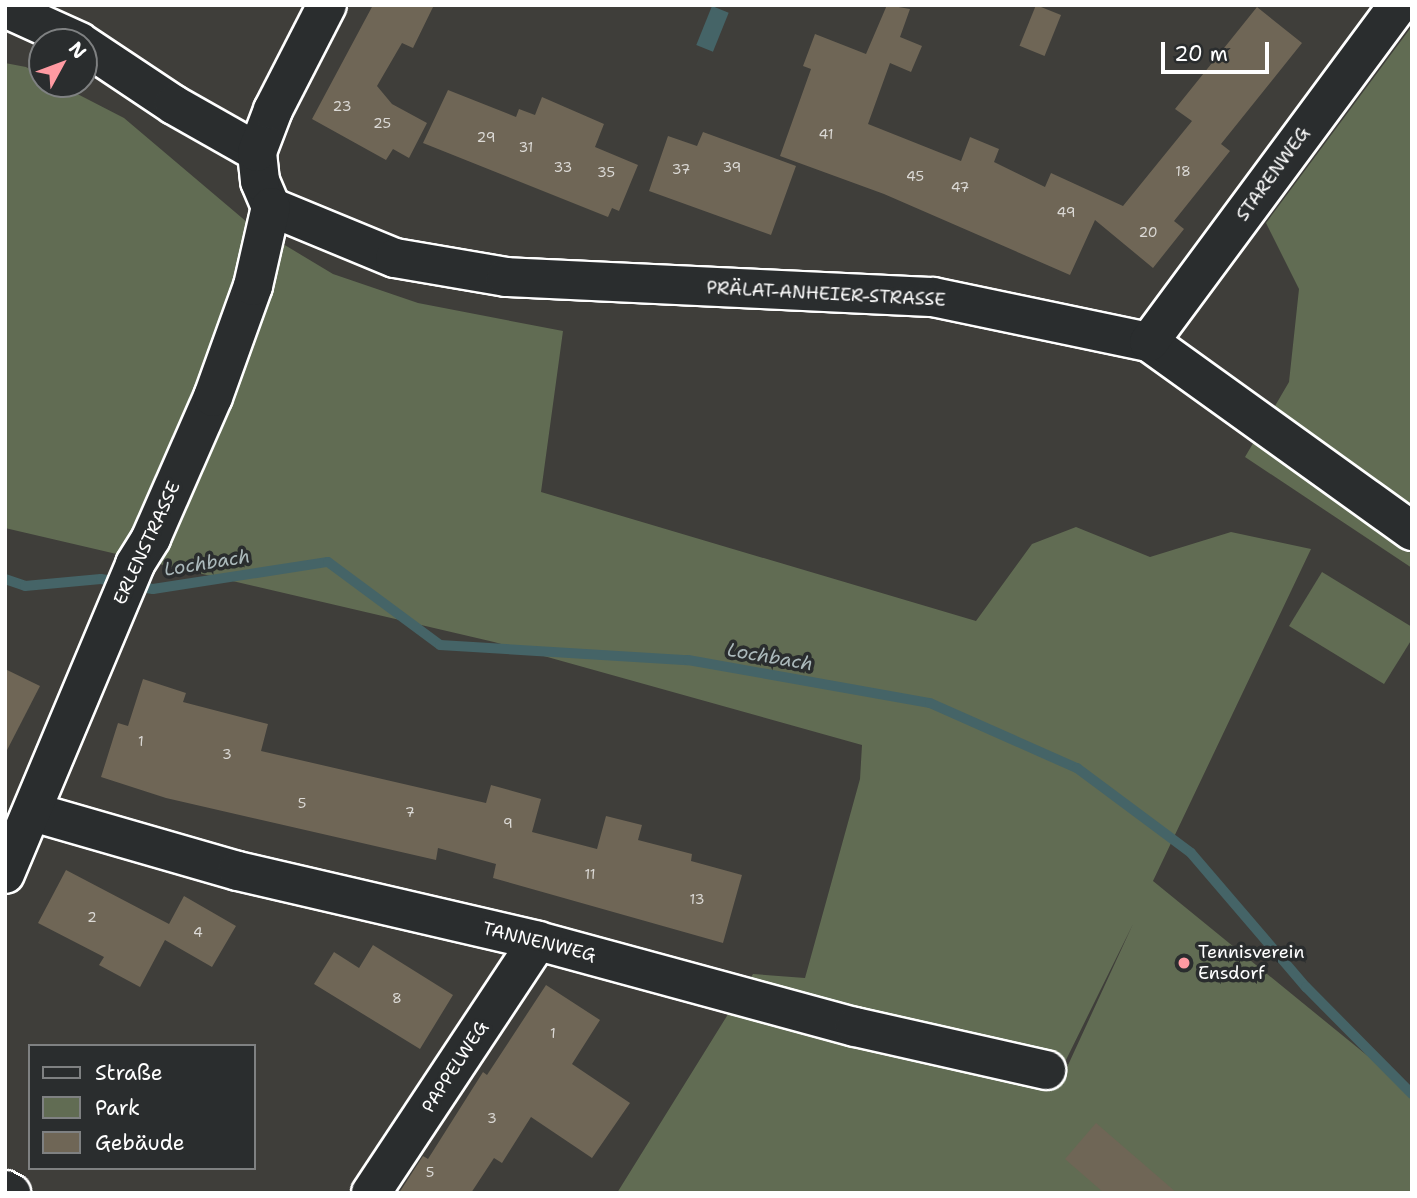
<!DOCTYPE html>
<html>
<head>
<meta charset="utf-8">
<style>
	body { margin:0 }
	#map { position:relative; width:1417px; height:1198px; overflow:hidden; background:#3f3e3a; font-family:"Shantell Sans",sans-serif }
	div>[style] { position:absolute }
	.green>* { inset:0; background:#616c53 }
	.water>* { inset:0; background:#456467; transform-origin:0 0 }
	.stream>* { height:10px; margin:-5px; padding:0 5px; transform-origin:5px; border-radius:5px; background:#456467 }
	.building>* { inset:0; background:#6f6656; transform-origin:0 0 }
	.roads { filter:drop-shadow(2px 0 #fff) drop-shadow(-2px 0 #fff) drop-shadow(0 2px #fff) drop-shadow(0 -2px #fff) }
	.street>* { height:38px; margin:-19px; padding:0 19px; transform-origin:19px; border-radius:19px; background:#2a2d2e }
	.dots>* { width:19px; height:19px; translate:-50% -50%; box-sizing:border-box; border:4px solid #2a2d2e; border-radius:50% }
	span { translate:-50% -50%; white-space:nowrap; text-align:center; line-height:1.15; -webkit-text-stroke:7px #2a2d2e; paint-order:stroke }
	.number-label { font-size:14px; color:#dbd9d5 }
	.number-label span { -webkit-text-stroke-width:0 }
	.street-label { font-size:18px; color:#fff }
	.poi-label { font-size:18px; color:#fff }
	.left { translate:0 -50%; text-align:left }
	.water-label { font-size:19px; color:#abb9bb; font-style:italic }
	.frame { position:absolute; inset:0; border:7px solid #fff; pointer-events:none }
	.legend { position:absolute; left:28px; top:1044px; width:228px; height:126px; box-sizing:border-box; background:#2a2d2e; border:2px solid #7f8182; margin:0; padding:9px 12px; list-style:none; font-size:21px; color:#fff }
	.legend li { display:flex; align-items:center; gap:14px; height:35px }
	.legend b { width:35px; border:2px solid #7f8182 }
	.north { position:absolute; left:28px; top:28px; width:70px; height:70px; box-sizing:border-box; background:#2a2d2e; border:2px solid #7f8182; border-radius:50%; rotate:49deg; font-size:19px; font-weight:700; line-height:28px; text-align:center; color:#fff }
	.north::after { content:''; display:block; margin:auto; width:24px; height:32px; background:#ff9aa2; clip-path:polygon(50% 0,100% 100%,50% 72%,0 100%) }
	.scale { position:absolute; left:1161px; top:42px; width:108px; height:32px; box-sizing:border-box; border:4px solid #fff; border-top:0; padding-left:9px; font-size:21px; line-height:24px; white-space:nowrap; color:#fff; -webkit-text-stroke:5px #2a2d2e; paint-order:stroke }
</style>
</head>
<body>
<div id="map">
	<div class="green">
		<div style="clip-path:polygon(1412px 26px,1412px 568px,1245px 457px,1289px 382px,1299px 289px,1266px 223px)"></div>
		<div style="clip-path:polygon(evenodd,5px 63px,26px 67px,42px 76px,42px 84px,58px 84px,124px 118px,248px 223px,333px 274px,418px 303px,563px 331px,541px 492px,976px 621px,1032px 544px,1076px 527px,1150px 557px,1231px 532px,1311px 549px,1153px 881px,1412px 1092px,1412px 1193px,617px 1193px,753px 974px,805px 978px,860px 779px,862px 745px,494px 642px,5px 528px,5px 63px,1133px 924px,1063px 1076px,837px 1044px,844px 1010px,1064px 1064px,1133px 924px)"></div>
		<div style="clip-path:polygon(1322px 572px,1412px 627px,1412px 639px,1384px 684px,1289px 626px)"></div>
	</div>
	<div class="water">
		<div style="left:712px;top:6px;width:18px;height:42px;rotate:22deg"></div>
	</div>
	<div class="stream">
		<div style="left:5px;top:579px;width:21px;rotate:19deg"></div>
		<div style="left:25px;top:586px;width:76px;rotate:-5.3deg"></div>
		<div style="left:101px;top:579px;width:18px;rotate:9deg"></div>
		<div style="left:134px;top:586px;width:19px;rotate:9deg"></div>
		<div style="left:153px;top:589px;width:177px;rotate:-8.8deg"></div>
		<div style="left:328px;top:562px;width:139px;rotate:36.5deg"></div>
		<div style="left:440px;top:645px;width:248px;rotate:3.5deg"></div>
		<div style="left:688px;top:660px;width:246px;rotate:10.1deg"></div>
		<div style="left:930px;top:703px;width:161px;rotate:23.9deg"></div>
		<div style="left:1077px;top:768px;width:142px;rotate:36.7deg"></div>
		<div style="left:1191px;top:853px;width:177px;rotate:49.4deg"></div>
		<div style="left:1306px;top:987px;width:151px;rotate:45.3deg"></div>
	</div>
	<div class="building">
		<div style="clip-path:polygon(373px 5px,434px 5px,413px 48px,402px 43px,377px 86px,392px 104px,427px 123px,409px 158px,393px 149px,386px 160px,312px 119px)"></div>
		<div style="clip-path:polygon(887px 5px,910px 9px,900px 37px,922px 46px,911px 72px,890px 63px,868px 124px,961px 161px,970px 137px,999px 149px,994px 162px,1045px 187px,1051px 173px,1123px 206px,1192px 121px,1175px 109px,1257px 7px,1302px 43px,1221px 144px,1230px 151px,1174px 221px,1184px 229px,1153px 268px,1095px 220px,1070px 275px,884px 194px,780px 156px,811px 69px,803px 66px,815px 34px,866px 54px)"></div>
		<div style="left:1036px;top:5px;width:27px;height:44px;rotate:22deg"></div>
		<div style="clip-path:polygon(448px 90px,516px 117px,519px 109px,535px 115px,542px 97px,604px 124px,595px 147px,638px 165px,619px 211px,612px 208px,608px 217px,423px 143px)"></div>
		<div style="clip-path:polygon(703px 132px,796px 166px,771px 235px,649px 191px,668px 136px,697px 146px)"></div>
		<div style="clip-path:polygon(5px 669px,40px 686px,5px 754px)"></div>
		<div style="clip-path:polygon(143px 679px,186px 693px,183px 702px,268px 724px,261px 751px,486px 803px,491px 785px,541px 799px,532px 832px,597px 849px,606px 816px,642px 825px,638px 840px,692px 854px,691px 861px,742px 875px,723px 943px,493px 878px,496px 864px,438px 848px,436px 860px,166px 798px,101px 777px,118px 723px,128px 726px)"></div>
		<div style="clip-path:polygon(66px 870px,169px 924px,184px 896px,236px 926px,212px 967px,165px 940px,140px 987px,99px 965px,104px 957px,38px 923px)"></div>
		<div style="clip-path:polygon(373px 945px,453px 995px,420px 1049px,314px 984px,334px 952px,359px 968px)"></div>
		<div style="clip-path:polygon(546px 985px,600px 1020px,572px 1064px,630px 1103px,592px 1158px,531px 1117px,502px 1163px,494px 1158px,471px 1193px,399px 1193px,423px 1156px,428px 1159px,483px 1072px,487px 1075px)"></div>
		<div style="clip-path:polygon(1096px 1123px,1177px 1193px,1104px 1193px,1065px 1159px)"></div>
	</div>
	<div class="roads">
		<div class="street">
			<div style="left:5px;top:8px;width:82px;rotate:24.4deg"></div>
			<div style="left:84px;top:45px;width:108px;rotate:33.7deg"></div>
			<div style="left:174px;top:105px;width:95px;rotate:29.5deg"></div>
			<div style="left:271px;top:207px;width:134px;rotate:22.4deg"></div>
			<div style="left:395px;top:258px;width:113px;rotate:9.7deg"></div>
			<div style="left:506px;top:277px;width:427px;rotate:2.7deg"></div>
			<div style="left:933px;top:297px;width:221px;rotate:11.8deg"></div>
			<div style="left:1149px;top:342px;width:324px;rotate:35.7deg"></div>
			<div style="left:271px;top:207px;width:28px;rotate:-113deg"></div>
			<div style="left:260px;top:181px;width:29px;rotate:-96deg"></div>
			<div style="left:257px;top:152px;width:45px;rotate:-69.1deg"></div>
			<div style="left:273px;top:110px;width:118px;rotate:-62.8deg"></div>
			<div style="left:1149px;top:342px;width:419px;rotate:-53.5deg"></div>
			<div style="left:33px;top:812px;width:213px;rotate:16.1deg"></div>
			<div style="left:238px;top:871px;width:308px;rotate:13.1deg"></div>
			<div style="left:538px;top:941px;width:328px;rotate:15.2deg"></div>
			<div style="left:855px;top:1027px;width:196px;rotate:12.7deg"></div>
			<div style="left:5px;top:874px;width:336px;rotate:-67.2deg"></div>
			<div style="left:135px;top:564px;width:31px;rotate:-58deg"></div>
			<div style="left:151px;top:538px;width:154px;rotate:-66.3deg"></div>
			<div style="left:213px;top:397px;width:118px;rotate:-70.2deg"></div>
			<div style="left:253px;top:286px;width:81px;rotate:-77.2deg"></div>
			<div style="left:5px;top:1190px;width:7px;rotate:27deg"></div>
			<div style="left:371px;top:1193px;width:302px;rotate:-56.5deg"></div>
		</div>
	</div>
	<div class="dots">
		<div style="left:1184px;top:963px;background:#ff9aa2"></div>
	</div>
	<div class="number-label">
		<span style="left:342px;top:106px">23</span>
		<span style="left:382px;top:123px">25</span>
		<span style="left:826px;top:134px">41</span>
		<span style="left:486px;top:137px">29</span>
		<span style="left:526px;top:147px">31</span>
		<span style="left:563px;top:167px">33</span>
		<span style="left:732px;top:167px">39</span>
		<span style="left:681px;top:169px">37</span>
		<span style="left:1183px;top:171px">18</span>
		<span style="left:606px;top:172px">35</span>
		<span style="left:915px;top:176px">45</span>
		<span style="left:960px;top:187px">47</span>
		<span style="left:1066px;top:212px">49</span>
		<span style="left:1148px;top:232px">20</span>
		<span style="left:141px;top:741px">1</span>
		<span style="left:227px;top:754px">3</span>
		<span style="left:302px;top:803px">5</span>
		<span style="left:410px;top:812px">7</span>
		<span style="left:508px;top:823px">9</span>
		<span style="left:590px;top:874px">11</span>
		<span style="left:697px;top:899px">13</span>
		<span style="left:92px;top:917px">2</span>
		<span style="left:198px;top:932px">4</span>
		<span style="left:397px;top:998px">8</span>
		<span style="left:553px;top:1033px">1</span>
		<span style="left:492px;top:1118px">3</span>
		<span style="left:430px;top:1172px">5</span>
	</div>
	<div class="street-label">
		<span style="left:1273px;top:174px;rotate:-54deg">STARENWEG</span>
		<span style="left:826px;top:294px;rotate:3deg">PRÄLAT-ANHEIER-STRASSE</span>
		<span style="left:147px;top:543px;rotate:-65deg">ERLENSTRASSE</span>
		<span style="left:539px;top:942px;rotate:14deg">TANNENWEG</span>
		<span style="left:455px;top:1067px;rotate:-57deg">PAPPELWEG</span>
	</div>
	<div class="poi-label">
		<span class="left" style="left:1198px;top:963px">Tennisverein<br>Ensdorf</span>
	</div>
	<div class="water-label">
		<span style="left:207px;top:563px;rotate:-9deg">Lochbach</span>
		<span style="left:770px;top:657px;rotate:10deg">Lochbach</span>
	</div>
	<div class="frame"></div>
	<ul class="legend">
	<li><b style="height:9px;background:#2a2d2e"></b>Straße</li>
	<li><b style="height:19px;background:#616c53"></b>Park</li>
	<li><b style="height:19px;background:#6f6656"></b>Gebäude</li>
	</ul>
	<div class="north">N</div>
	<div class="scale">20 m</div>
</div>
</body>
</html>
